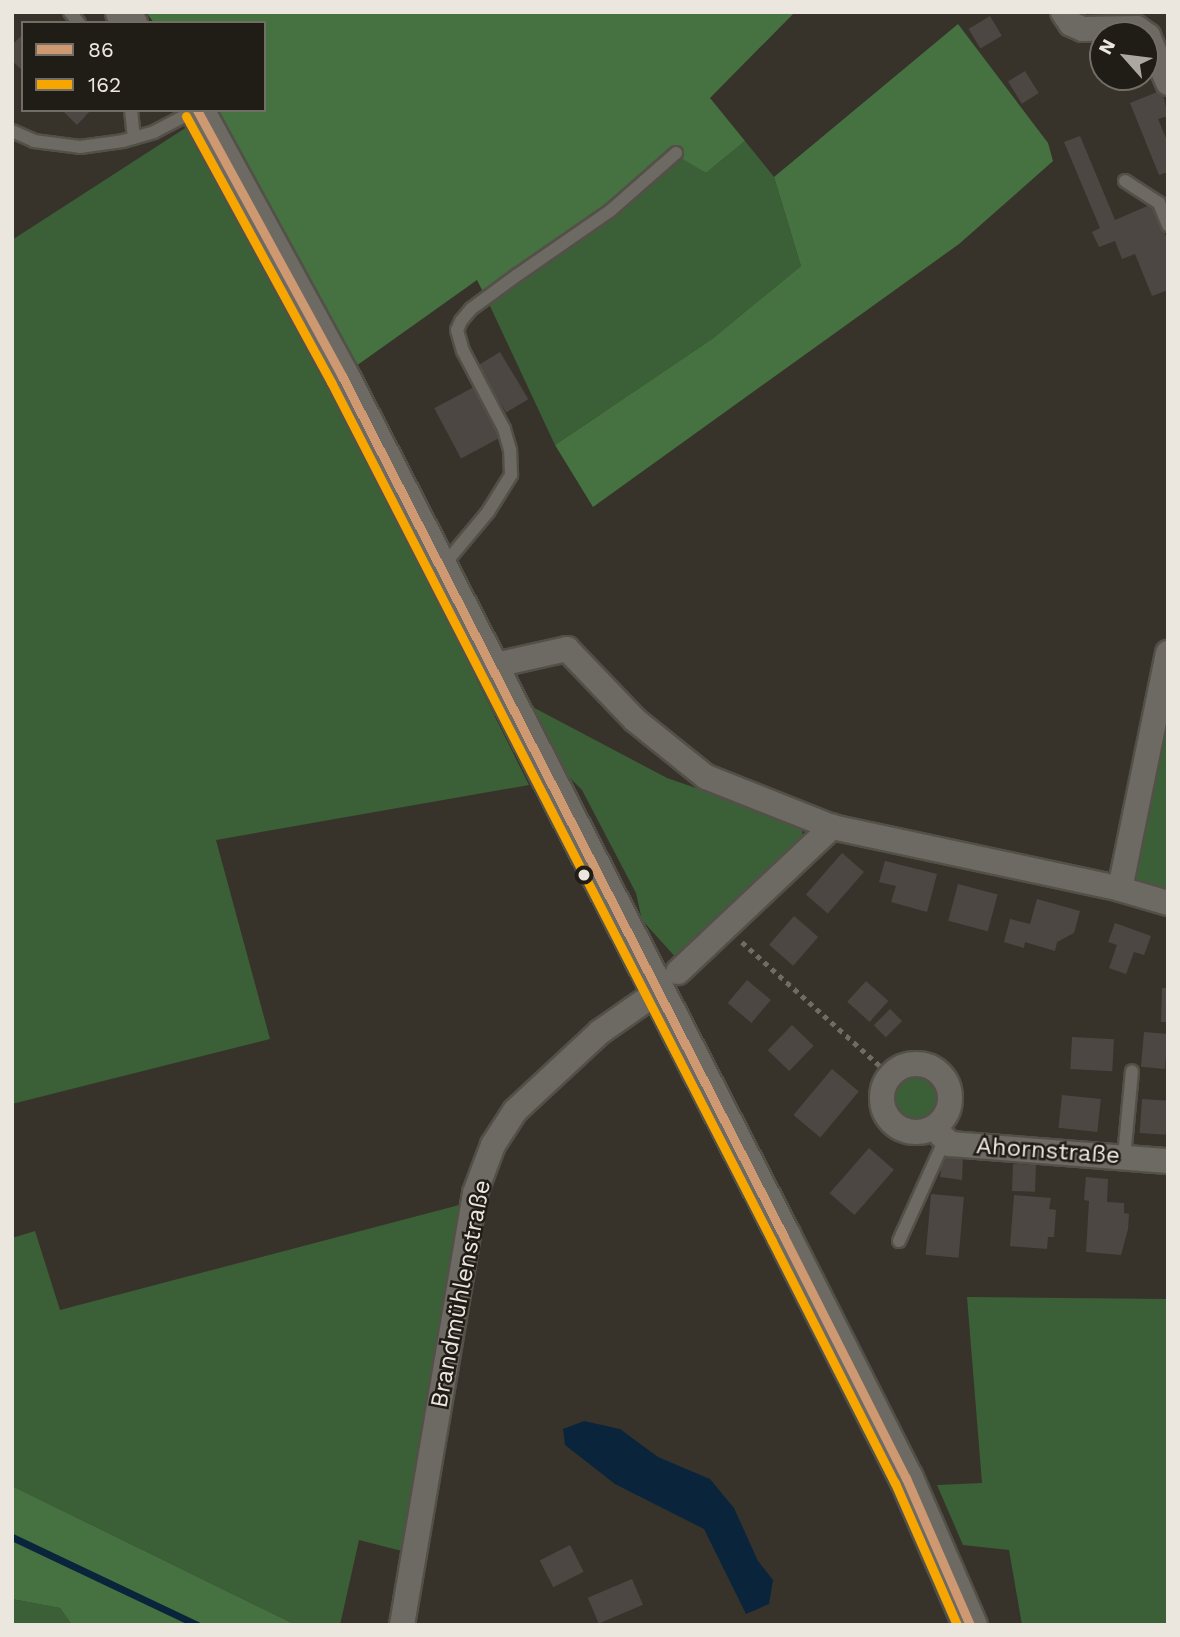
<!DOCTYPE html>
<html>
<head>
<meta charset="utf-8">
<style>
	body { margin:0 }
	#map { position:relative; width:1180px; height:1637px; overflow:hidden; background:#37332a; font-family:"Work Sans",sans-serif }
	div>[style] { position:absolute }
	.green>* { inset:0; background:#3b5f37 }
	.round { border-radius:50% }
	.forest>* { inset:0; background:#457240 }
	.water>* { inset:0; background:#0a243c }
	.stream>* { height:7px; margin:-3.5px; padding:0 3.5px; transform-origin:3.5px; border-radius:3.5px; background:#0a243c }
	.building>* { inset:0; background:#4d4743; transform-origin:0 0 }
	.path>* { height:4.5px; margin-top:-2.25px; transform-origin:0; background:repeating-linear-gradient(90deg,#6f6c66 0 5px,transparent 0 10px) }
	.roads { filter:drop-shadow(2px 0 #535048) drop-shadow(-2px 0 #535048) drop-shadow(0 2px #535048) drop-shadow(0 -2px #535048) }
	.service>* { height:12px; margin:-6px; padding:0 6px; transform-origin:6px; border-radius:6px; background:#6d6963 }
	.minor>* { height:24px; margin:-12px; padding:0 12px; transform-origin:12px; border-radius:12px; background:#6d6963 }
	.minor>.ring { margin:-12px; padding:0; box-sizing:content-box; background:none; border:24px solid #6d6963; border-radius:50% }
	.secondary>* { height:33px; margin:-16.5px; padding:0 16.5px; transform-origin:16.5px; border-radius:16.5px; background:#6d6963 }
	.bus-1>* { height:9px; margin:-4.5px; padding:0 4.5px; transform-origin:4.5px; border-radius:4.5px; background:#ce9970 }
	.bus-2>* { height:9px; margin:-4.5px; padding:0 4.5px; transform-origin:4.5px; border-radius:4.5px; background:#f7a600 }
	.dots>* { width:19px; height:19px; translate:-50% -50%; box-sizing:border-box; border:4px solid #201d16; border-radius:50% }
	span { translate:-50% -50%; white-space:nowrap; text-align:center; line-height:1.15; -webkit-text-stroke:5px #201d16; paint-order:stroke }
	.street-label { font-size:24px; color:#ece7de }
	.frame { position:absolute; inset:0; border:14px solid #ece7de; pointer-events:none }
	.legend { position:absolute; left:21px; top:21px; width:245px; height:91px; box-sizing:border-box; background:#201d16; border:2px solid #726e66; margin:0; padding:9px 12px; list-style:none; font-size:21px; color:#ece7de }
	.legend li { display:flex; align-items:center; gap:14px; height:35px }
	.legend b { width:35px; border:2px solid #726e66 }
	.north { position:absolute; left:1089px; top:21px; width:70px; height:70px; box-sizing:border-box; background:#201d16; border:2px solid #726e66; border-radius:50%; rotate:298deg; font-size:19px; font-weight:700; line-height:28px; text-align:center; color:#ece7de }
	.north::after { content:''; display:block; margin:auto; width:24px; height:32px; background:#ada89f; clip-path:polygon(50% 0,100% 100%,50% 72%,0 100%) }
</style>
</head>
<body>
<div id="map">
	<div class="green">
		<div style="clip-path:polygon(190px 125px,277px 277px,529px 785px,216px 840px,270px 1039px,12px 1104px,12px 240px)"></div>
		<div style="clip-path:polygon(745px 141px,774px 177px,801px 266px,712px 339px,555px 445px,489px 304px,681px 157px,706px 173px)"></div>
		<div style="clip-path:polygon(1168px 653px,1168px 903px,1120px 889px)"></div>
		<div style="clip-path:polygon(525px 703px,667px 778px,789px 820px,803px 828px,801px 845px,679px 961px,642px 920px,636px 893px,582px 790px,559px 767px)"></div>
		<div class="round" style="left:892px;top:1074px;width:46px;height:46px"></div>
		<div style="clip-path:polygon(463px 1204px,402px 1551px,359px 1540px,340px 1625px,296px 1625px,12px 1486px,12px 1238px,35px 1231px,60px 1310px)"></div>
		<div style="clip-path:polygon(967px 1297px,1168px 1299px,1168px 1625px,1022px 1625px,1009px 1550px,963px 1545px,937px 1485px,982px 1483px)"></div>
		<div style="clip-path:polygon(12px 1599px,60px 1608px,72px 1625px,12px 1625px)"></div>
	</div>
	<div class="forest">
		<div style="clip-path:polygon(146px 12px,795px 12px,710px 98px,745px 141px,706px 173px,681px 158px,489px 304px,477px 280px,342px 376px,203px 110px,264px 110px,264px 23px,154px 23px)"></div>
		<div style="clip-path:polygon(958px 24px,1048px 143px,1053px 161px,959px 244px,593px 507px,555px 445px,712px 339px,801px 266px,774px 177px)"></div>
		<div style="clip-path:polygon(12px 1486px,296px 1625px,72px 1625px,60px 1608px,12px 1599px)"></div>
	</div>
	<div class="water">
		<div style="clip-path:polygon(584px 1421px,620px 1429px,658px 1457px,710px 1479px,734px 1508px,758px 1561px,773px 1580px,769px 1604px,746px 1614px,704px 1529px,615px 1484px,565px 1445px,563px 1429px)"></div>
	</div>
	<div class="stream">
		<div style="left:12px;top:1537px;width:205px;rotate:25.4deg"></div>
	</div>
	<div class="building">
		<div style="left:990px;top:16px;width:23px;height:25px;rotate:59deg"></div>
		<div style="clip-path:polygon(23px 34px,23px 71px,12px 61px,12px 45px)"></div>
		<div style="left:1025px;top:71px;width:26px;height:20px;rotate:58deg"></div>
		<div style="clip-path:polygon(1162px 90px,1168px 116px,1158px 119px,1168px 143px,1168px 172px,1159px 175px,1130px 103px)"></div>
		<div style="clip-path:polygon(62px 110px,91px 110px,77px 125px)"></div>
		<div style="clip-path:polygon(1080px 136px,1115px 220px,1152px 204px,1168px 241px,1168px 290px,1152px 296px,1135px 254px,1122px 259px,1115px 241px,1099px 247px,1092px 232px,1100px 228px,1064px 142px)"></div>
		<div style="left:500px;top:352px;width:55px;height:26px;rotate:59deg"></div>
		<div style="left:474px;top:387px;width:57px;height:45px;rotate:62deg"></div>
		<div style="left:842px;top:853px;width:29px;height:55px;rotate:41deg"></div>
		<div style="clip-path:polygon(885px 861px,937px 874px,927px 912px,891px 902px,896px 886px,879px 882px)"></div>
		<div style="left:958px;top:884px;width:41px;height:38px;rotate:15deg"></div>
		<div style="clip-path:polygon(1037px 899px,1080px 911px,1074px 933px,1057px 942px,1055px 951px,1025px 942px,1024px 948px,1004px 942px,1010px 919px,1030px 924px)"></div>
		<div style="left:794px;top:916px;width:32px;height:38px;rotate:41deg"></div>
		<div style="clip-path:polygon(1115px 923px,1151px 936px,1144px 955px,1134px 952px,1126px 974px,1109px 968px,1117px 945px,1108px 942px)"></div>
		<div style="left:747px;top:980px;width:31px;height:30px;rotate:40deg"></div>
		<div style="left:866px;top:981px;width:30px;height:28px;rotate:42deg"></div>
		<div style="clip-path:polygon(1162px 988px,1168px 988px,1168px 1022px,1161px 1022px)"></div>
		<div style="left:890px;top:1009px;width:17px;height:23px;rotate:45deg"></div>
		<div style="left:792px;top:1025px;width:30px;height:35px;rotate:44deg"></div>
		<div style="left:1144px;top:1032px;width:24px;height:35px;rotate:5deg"></div>
		<div style="left:1072px;top:1037px;width:42px;height:32px;rotate:3deg"></div>
		<div style="left:832px;top:1069px;width:35px;height:60px;rotate:40deg"></div>
		<div style="left:1062px;top:1095px;width:39px;height:33px;rotate:6deg"></div>
		<div style="left:1142px;top:1099px;width:26px;height:34px;rotate:4deg"></div>
		<div style="left:869px;top:1148px;width:33px;height:60px;rotate:41deg"></div>
		<div style="clip-path:polygon(943px 1155px,963px 1155px,962px 1180px,940px 1177px)"></div>
		<div style="left:1013px;top:1164px;width:23px;height:27px;rotate:2deg"></div>
		<div style="clip-path:polygon(1086px 1177px,1108px 1179px,1107px 1202px,1124px 1203px,1124px 1213px,1129px 1214px,1128px 1229px,1121px 1255px,1086px 1252px,1089px 1201px,1084px 1200px)"></div>
		<div style="left:931px;top:1194px;width:33px;height:61px;rotate:5deg"></div>
		<div style="clip-path:polygon(1014px 1195px,1051px 1198px,1049px 1209px,1056px 1210px,1054px 1237px,1048px 1237px,1047px 1249px,1010px 1246px)"></div>
		<div style="left:570px;top:1545px;width:30px;height:34px;rotate:63deg"></div>
		<div style="left:632px;top:1579px;width:28px;height:48px;rotate:67deg"></div>
	</div>
	<div class="path">
		<div style="left:742px;top:942px;width:199px;rotate:41.9deg"></div>
	</div>
	<div class="roads">
		<div class="service">
			<div style="left:70px;top:12px;width:14px;rotate:51deg"></div>
			<div style="left:131px;top:110px;width:28px;rotate:84deg"></div>
			<div style="left:12px;top:131px;width:24px;rotate:24deg"></div>
			<div style="left:34px;top:141px;width:46px;rotate:7.4deg"></div>
			<div style="left:80px;top:147px;width:43px;rotate:-7.9deg"></div>
			<div style="left:123px;top:141px;width:32px;rotate:-16deg"></div>
			<div style="left:154px;top:132px;width:47px;rotate:-27.6deg"></div>
			<div style="left:1125px;top:181px;width:40px;rotate:32.9deg"></div>
			<div style="left:1159px;top:203px;width:24px;rotate:68deg"></div>
			<div style="left:443px;top:566px;width:70px;rotate:-50.2deg"></div>
			<div style="left:488px;top:512px;width:44px;rotate:-58.1deg"></div>
			<div style="left:511px;top:475px;width:25px;rotate:-92deg"></div>
			<div style="left:510px;top:450px;width:22px;rotate:-106deg"></div>
			<div style="left:504px;top:429px;width:88px;rotate:-117.7deg"></div>
			<div style="left:463px;top:351px;width:22px;rotate:-106deg"></div>
			<div style="left:457px;top:330px;width:10px;rotate:-66deg"></div>
			<div style="left:461px;top:321px;width:16px;rotate:-50deg"></div>
			<div style="left:471px;top:309px;width:56px;rotate:-36.3deg"></div>
			<div style="left:516px;top:276px;width:114px;rotate:-34.7deg"></div>
			<div style="left:610px;top:211px;width:88px;rotate:-41.3deg"></div>
			<div style="left:1124px;top:1157px;width:86px;rotate:-84.7deg"></div>
			<div style="left:899px;top:1241px;width:112px;rotate:-65.7deg"></div>
		</div>
		<div class="minor">
			<div style="left:1063px;top:12px;width:14px;rotate:56deg"></div>
			<div style="left:1071px;top:24px;width:13px;rotate:23deg"></div>
			<div style="left:1083px;top:29px;width:54px;rotate:-1.1deg"></div>
			<div style="left:1137px;top:28px;width:14px;rotate:36deg"></div>
			<div style="left:1148px;top:36px;width:51px;rotate:66.9deg"></div>
			<div style="left:491px;top:666px;width:78px;rotate:-12.6deg"></div>
			<div style="left:567px;top:649px;width:98px;rotate:46.2deg"></div>
			<div style="left:635px;top:720px;width:91px;rotate:38.8deg"></div>
			<div style="left:706px;top:777px;width:136px;rotate:21.6deg"></div>
			<div style="left:832px;top:827px;width:295px;rotate:12.1deg"></div>
			<div style="left:1120px;top:889px;width:50px;rotate:16.3deg"></div>
			<div style="left:1120px;top:889px;width:241px;rotate:-78.5deg"></div>
			<div style="left:678px;top:972px;width:212px;rotate:-43.3deg"></div>
			<div class="ring" style="left:882px;top:1064px;width:44px;height:44px"></div>
			<div style="left:934px;top:1128px;width:23px;rotate:45deg"></div>
			<div style="left:950px;top:1144px;width:219px;rotate:4.5deg"></div>
			<div style="left:402px;top:1625px;width:438px;rotate:-80.4deg"></div>
			<div style="left:475px;top:1193px;width:51px;rotate:-69.4deg"></div>
			<div style="left:493px;top:1145px;width:40px;rotate:-57.1deg"></div>
			<div style="left:515px;top:1111px;width:116px;rotate:-42.9deg"></div>
			<div style="left:600px;top:1032px;width:68px;rotate:-34.9deg"></div>
		</div>
		<div class="secondary">
			<div style="left:122px;top:12px;width:14px;rotate:54deg"></div>
			<div style="left:197px;top:110px;width:303px;rotate:61.4deg"></div>
			<div style="left:342px;top:376px;width:966px;rotate:62.82deg"></div>
			<div style="left:783px;top:1235px;width:272px;rotate:63.2deg"></div>
			<div style="left:906px;top:1478px;width:160px;rotate:66.5deg"></div>
		</div>
	</div>
	<div class="bus-1">
		<div style="left:197px;top:110px;width:303px;rotate:61.4deg"></div>
		<div style="left:342px;top:376px;width:966px;rotate:62.82deg"></div>
		<div style="left:783px;top:1235px;width:272px;rotate:63.2deg"></div>
		<div style="left:906px;top:1478px;width:160px;rotate:66.5deg"></div>
	</div>
	<div class="bus-2">
		<div style="left:186px;top:116px;width:303px;rotate:61.4deg"></div>
		<div style="left:331px;top:382px;width:966px;rotate:62.82deg"></div>
		<div style="left:772px;top:1241px;width:271px;rotate:63.1deg"></div>
		<div style="left:895px;top:1483px;width:155px;rotate:66.4deg"></div>
	</div>
	<div class="dots">
		<div style="left:584px;top:875px;background:#ece7de"></div>
	</div>
	<div class="street-label">
		<span style="left:1048px;top:1151px;rotate:4deg">Ahornstraße</span>
		<span style="left:461px;top:1294px;rotate:-79deg">Brandmühlenstraße</span>
	</div>
	<div class="frame"></div>
	<ul class="legend">
	<li><b style="height:9px;background:#ce9970"></b>86</li>
	<li><b style="height:9px;background:#f7a600"></b>162</li>
	</ul>
	<div class="north">N</div>
</div>
</body>
</html>
